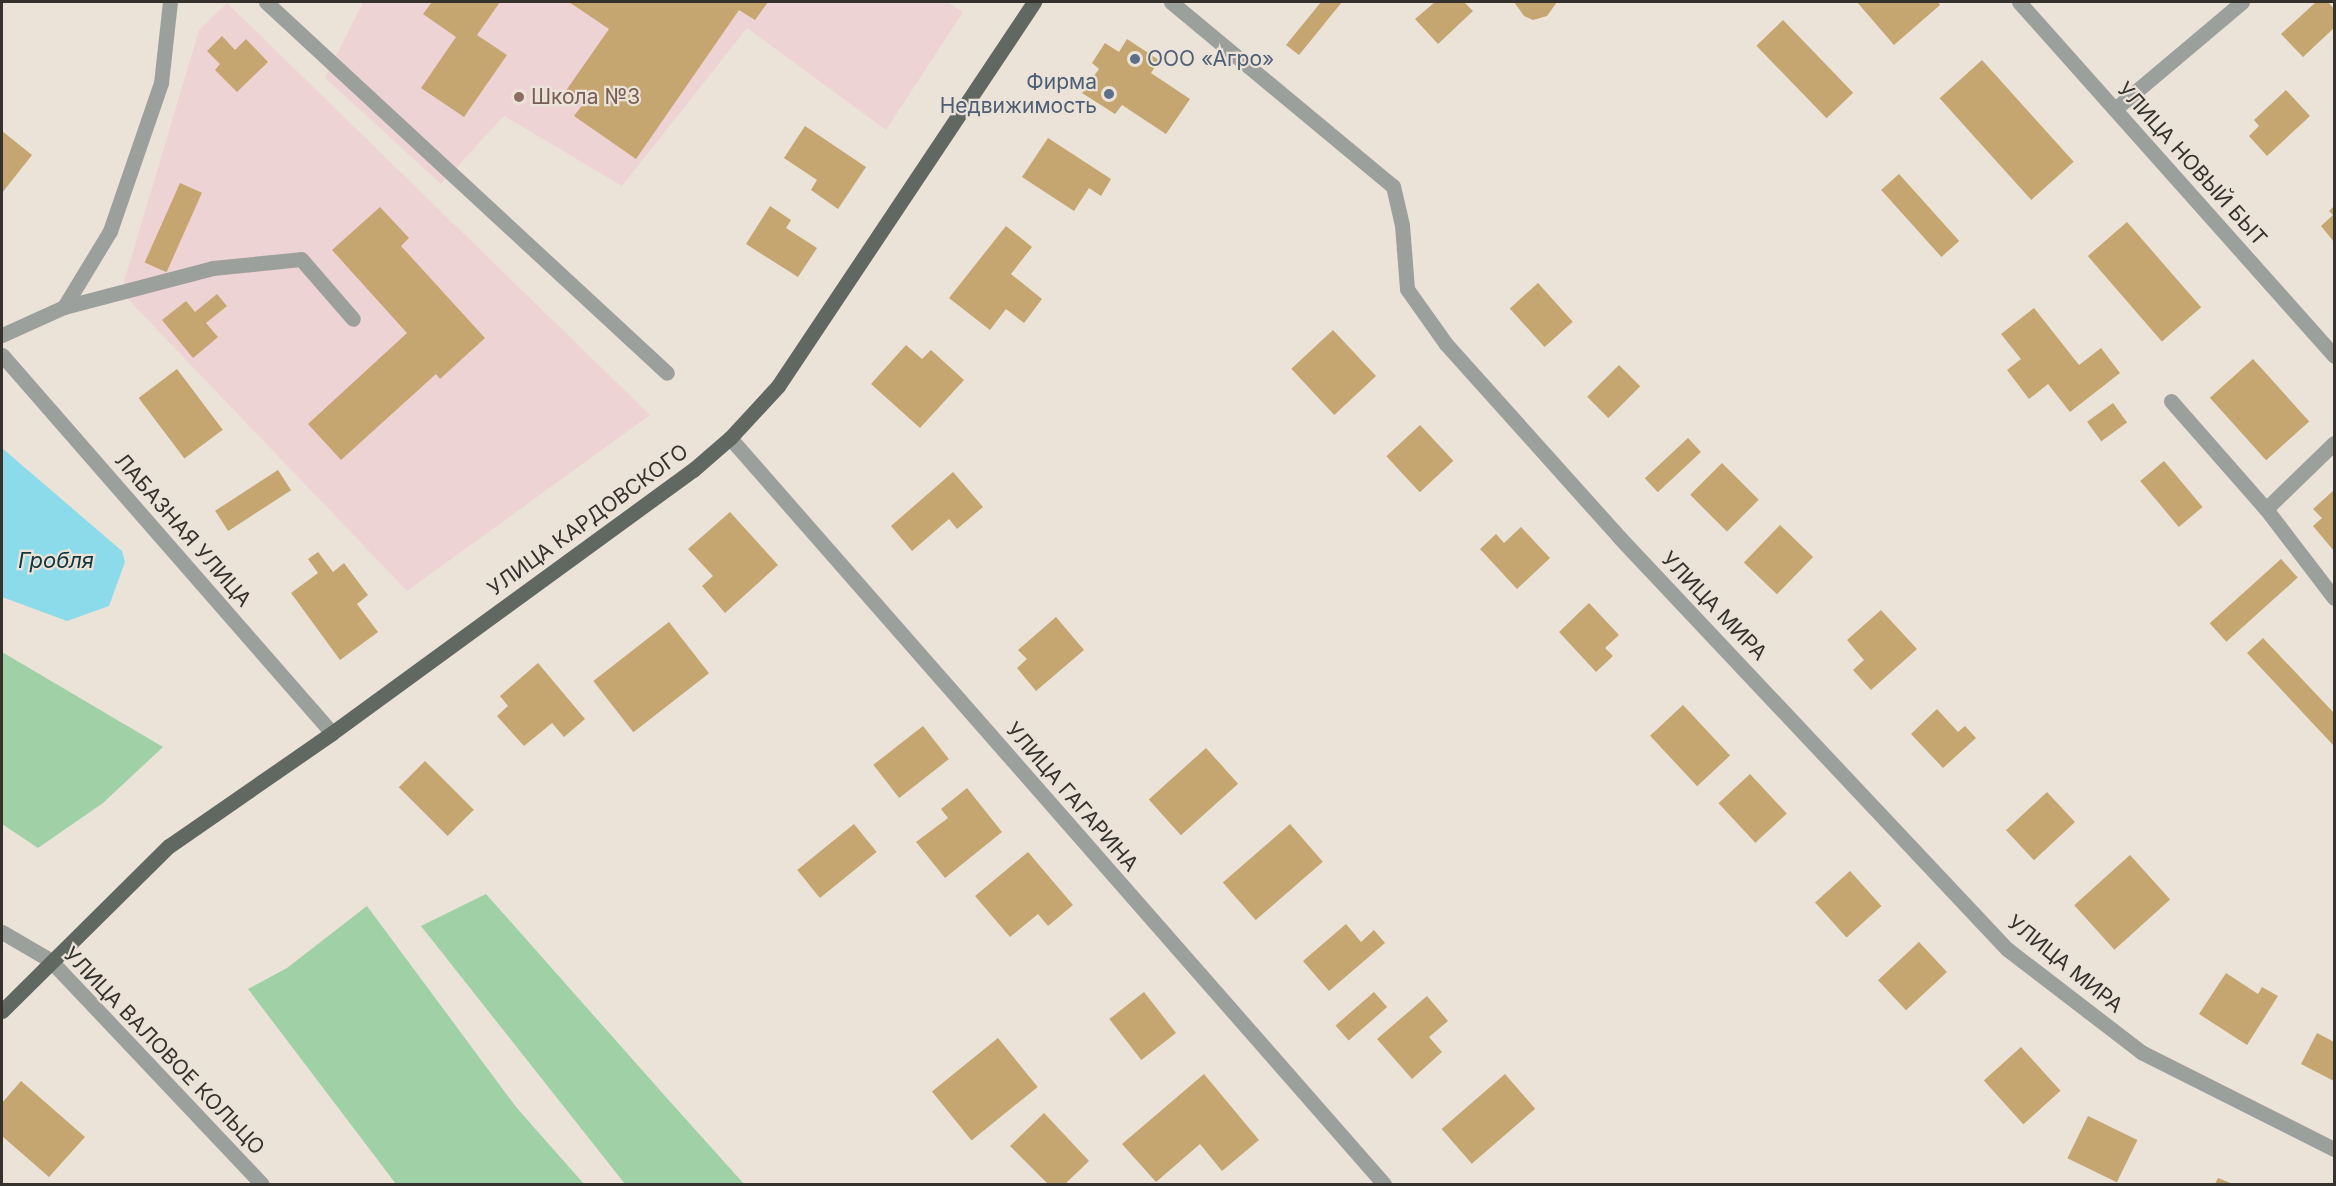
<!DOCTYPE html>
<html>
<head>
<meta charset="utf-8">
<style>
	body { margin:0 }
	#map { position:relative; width:2336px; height:1186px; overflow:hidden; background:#ebe3d8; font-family:Inter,sans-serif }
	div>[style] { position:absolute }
	.education>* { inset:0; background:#eed3d4 }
	.green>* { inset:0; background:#a0d0a5 }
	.water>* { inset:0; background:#8cdbea }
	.building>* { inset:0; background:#c5a570; transform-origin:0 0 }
	.minor>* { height:15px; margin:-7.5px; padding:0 7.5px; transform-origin:7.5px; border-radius:7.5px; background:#9ca09c }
	.major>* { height:15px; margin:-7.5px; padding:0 7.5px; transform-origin:7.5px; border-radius:7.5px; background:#606861 }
	.dots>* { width:16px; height:16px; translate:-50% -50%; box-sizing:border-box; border:3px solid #ebe3d8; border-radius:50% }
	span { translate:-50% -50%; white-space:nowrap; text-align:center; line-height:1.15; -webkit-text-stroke:4.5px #ebe3d8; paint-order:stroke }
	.service-label { font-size:21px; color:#4e5e75 }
	.left { translate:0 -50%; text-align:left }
	.right { translate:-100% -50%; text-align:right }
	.education-label { font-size:21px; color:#785e54 }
	.street-label { font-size:21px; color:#35322e }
	.water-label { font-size:22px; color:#12383f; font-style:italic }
	.frame { position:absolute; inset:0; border:3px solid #35322e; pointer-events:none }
</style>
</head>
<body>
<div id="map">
	<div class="education">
		<div style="clip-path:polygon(363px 2px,947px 2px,963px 12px,886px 130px,747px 28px,622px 186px,504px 116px,441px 184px,325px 78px)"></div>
		<div style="clip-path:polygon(227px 3px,650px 415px,407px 591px,121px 292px,199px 30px)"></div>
	</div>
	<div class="green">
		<div style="clip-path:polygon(2px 652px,163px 747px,103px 803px,38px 848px,2px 824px)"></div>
		<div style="clip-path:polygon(486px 894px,665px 1096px,744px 1184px,625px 1184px,421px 926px)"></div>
		<div style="clip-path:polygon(367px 906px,516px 1107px,584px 1184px,396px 1184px,248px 989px,287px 968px)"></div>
	</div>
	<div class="water">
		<div style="clip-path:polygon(2px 448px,122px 551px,125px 562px,109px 606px,67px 621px,2px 597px)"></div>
	</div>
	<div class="building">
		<div style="clip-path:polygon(432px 2px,500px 2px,477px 35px,507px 55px,464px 117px,421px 88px,456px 37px,423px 14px)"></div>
		<div style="clip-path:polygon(569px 2px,768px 2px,755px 20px,739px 10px,636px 159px,574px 116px,583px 104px,565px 92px,609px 29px)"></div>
		<div style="clip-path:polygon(1321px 2px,1342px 2px,1299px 55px,1286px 45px)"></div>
		<div style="clip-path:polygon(1435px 2px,1464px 2px,1473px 11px,1438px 44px,1415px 19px)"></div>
		<div style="clip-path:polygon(1514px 2px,1557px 2px,1547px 16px,1533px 20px,1524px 16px)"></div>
		<div style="clip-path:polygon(1857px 2px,1938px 2px,1940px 5px,1894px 45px)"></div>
		<div style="clip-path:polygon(2316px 2px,2328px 2px,2334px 9px,2334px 28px,2303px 57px,2281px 34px)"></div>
		<div style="left:1783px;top:20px;width:101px;height:37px;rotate:46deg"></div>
		<div style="clip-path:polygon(222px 36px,235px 50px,246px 39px,268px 62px,237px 92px,215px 70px,220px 64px,207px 51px)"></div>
		<div style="clip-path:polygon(1127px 39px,1159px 60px,1151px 73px,1190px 99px,1166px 134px,1122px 105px,1115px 114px,1082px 93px,1099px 69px,1092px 63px,1105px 43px,1119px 52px)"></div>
		<div style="left:1982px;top:60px;width:137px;height:57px;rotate:48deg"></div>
		<div style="clip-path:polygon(2286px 90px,2310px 116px,2267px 156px,2249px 136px,2259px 126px,2254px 120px)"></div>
		<div style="clip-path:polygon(805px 126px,866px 167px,838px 209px,811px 190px,817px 180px,784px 158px)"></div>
		<div style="clip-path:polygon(2px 131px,32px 155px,2px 193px)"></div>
		<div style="clip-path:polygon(1048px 138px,1111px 179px,1101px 196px,1089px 188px,1074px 211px,1022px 177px)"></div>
		<div style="left:1899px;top:174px;width:90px;height:24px;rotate:48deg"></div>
		<div style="left:180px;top:183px;width:24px;height:87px;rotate:24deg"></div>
		<div style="clip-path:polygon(770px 206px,791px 220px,786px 228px,817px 248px,798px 277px,746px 244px)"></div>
		<div style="clip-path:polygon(2334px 206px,2334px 242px,2321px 226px,2333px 215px,2329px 211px)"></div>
		<div style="clip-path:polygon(380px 207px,409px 238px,401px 246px,485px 338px,440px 379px,436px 374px,341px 460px,308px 424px,407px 333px,332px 250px)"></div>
		<div style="left:2127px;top:222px;width:113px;height:52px;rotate:49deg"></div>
		<div style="clip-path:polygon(1006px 226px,1032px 247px,1011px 274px,1042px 299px,1024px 323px,1006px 309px,990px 330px,949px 298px)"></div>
		<div style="left:1538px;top:283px;width:52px;height:38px;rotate:48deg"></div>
		<div style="clip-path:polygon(217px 294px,227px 306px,206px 323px,218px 337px,193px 358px,162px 320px,186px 301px,195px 312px)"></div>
		<div style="clip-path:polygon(2034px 308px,2079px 365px,2101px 348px,2120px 373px,2070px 412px,2048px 384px,2029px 399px,2007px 370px,2021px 359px,2001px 334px)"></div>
		<div style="left:1333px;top:330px;width:63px;height:57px;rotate:47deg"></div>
		<div style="clip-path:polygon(906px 345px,922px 359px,931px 350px,964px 380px,920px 428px,871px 384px)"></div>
		<div style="left:2253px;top:359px;width:84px;height:58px;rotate:48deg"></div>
		<div style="left:1619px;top:365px;width:30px;height:45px;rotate:45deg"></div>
		<div style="left:177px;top:369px;width:76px;height:48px;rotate:53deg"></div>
		<div style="left:2113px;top:403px;width:24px;height:32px;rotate:54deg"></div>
		<div style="left:1420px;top:425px;width:49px;height:46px;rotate:47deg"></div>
		<div style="left:1688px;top:438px;width:19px;height:59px;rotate:47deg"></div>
		<div style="left:2164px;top:461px;width:60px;height:31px;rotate:50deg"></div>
		<div style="left:1722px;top:463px;width:52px;height:45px;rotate:45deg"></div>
		<div style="left:278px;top:470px;width:24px;height:75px;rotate:57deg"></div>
		<div style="clip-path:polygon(953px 472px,983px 507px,957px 529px,949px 519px,912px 551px,891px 526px)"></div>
		<div style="clip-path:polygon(2334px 490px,2334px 551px,2313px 526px,2322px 518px,2313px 509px)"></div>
		<div style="clip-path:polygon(730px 512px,778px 565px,725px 613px,702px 586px,713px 576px,688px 549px)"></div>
		<div style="left:1780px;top:525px;width:46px;height:52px;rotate:44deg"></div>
		<div style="clip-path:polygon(1521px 527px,1550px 558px,1517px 589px,1480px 549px,1496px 534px,1504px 543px)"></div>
		<div style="clip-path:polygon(318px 552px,333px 572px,344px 563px,368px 595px,357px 604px,378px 632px,340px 660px,291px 593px,318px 573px,308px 559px)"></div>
		<div style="left:2281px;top:559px;width:25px;height:96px;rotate:48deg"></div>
		<div style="clip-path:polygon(1589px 603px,1619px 635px,1605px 648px,1613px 656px,1596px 672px,1559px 632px)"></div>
		<div style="clip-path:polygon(1881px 610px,1917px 649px,1871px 690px,1853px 670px,1864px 660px,1847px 640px)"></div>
		<div style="clip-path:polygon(1056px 617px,1084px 650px,1036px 691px,1017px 668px,1027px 659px,1018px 650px)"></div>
		<div style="left:669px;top:622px;width:65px;height:96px;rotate:52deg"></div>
		<div style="clip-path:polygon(2263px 638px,2334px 713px,2334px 746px,2247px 653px)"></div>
		<div style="clip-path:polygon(538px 663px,585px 719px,564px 737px,552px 723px,524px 746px,497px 716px,508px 706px,500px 696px)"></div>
		<div style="left:1683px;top:705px;width:69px;height:45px;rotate:47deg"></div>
		<div style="clip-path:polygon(1937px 709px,1958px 732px,1965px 726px,1976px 738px,1943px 768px,1911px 734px)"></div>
		<div style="left:923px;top:726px;width:42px;height:63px;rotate:52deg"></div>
		<div style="left:1206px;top:748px;width:48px;height:77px;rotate:48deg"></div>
		<div style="left:425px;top:761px;width:69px;height:37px;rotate:45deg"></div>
		<div style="left:1750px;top:774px;width:54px;height:43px;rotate:47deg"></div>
		<div style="clip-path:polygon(967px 788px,1002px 832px,945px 878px,916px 842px,948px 818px,941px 809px)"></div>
		<div style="left:2047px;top:792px;width:41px;height:56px;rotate:47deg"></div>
		<div style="left:854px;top:824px;width:36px;height:73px;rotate:51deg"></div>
		<div style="left:1290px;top:824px;width:50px;height:89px;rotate:49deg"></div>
		<div style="clip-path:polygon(1028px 852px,1073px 905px,1048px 926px,1038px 914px,1010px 937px,975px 896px)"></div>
		<div style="left:2130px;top:855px;width:60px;height:75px;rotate:48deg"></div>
		<div style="left:1850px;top:871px;width:47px;height:47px;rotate:48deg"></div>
		<div style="clip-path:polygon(1346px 924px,1361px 942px,1374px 930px,1385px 943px,1329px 991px,1303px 961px)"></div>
		<div style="left:1919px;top:942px;width:41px;height:56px;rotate:47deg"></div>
		<div style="clip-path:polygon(2226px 973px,2258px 994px,2262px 987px,2278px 996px,2247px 1045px,2199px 1014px)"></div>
		<div style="left:1144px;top:992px;width:52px;height:44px;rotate:52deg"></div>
		<div style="left:1374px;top:992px;width:20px;height:51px;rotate:49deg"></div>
		<div style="clip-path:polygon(1427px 996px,1448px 1021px,1429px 1037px,1442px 1052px,1412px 1079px,1377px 1039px)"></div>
		<div style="clip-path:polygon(2317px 1033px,2334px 1042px,2334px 1081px,2301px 1064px)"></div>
		<div style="left:998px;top:1038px;width:63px;height:85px;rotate:51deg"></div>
		<div style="left:2021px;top:1047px;width:59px;height:50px;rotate:48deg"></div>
		<div style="clip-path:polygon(1204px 1074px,1259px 1140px,1222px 1171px,1200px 1144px,1156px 1182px,1122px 1144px)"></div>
		<div style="left:1505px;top:1074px;width:46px;height:84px;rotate:49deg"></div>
		<div style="clip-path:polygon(21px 1081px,85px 1137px,49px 1177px,2px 1136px,2px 1103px)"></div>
		<div style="clip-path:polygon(1044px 1113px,1089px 1161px,1065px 1184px,1048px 1184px,1010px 1146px)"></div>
		<div style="left:2088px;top:1116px;width:55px;height:47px;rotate:26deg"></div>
		<div style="clip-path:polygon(2218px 1178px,2233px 1184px,2215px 1184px)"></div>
	</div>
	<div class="minor">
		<div style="left:266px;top:2px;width:546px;rotate:42.77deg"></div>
		<div style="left:1171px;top:2px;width:288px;rotate:39.7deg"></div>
		<div style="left:1393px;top:186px;width:40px;rotate:77deg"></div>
		<div style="left:1402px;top:225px;width:64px;rotate:85.5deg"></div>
		<div style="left:1407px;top:289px;width:67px;rotate:54.7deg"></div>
		<div style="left:1446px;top:344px;width:259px;rotate:48.1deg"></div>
		<div style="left:1619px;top:537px;width:566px;rotate:46.72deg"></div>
		<div style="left:2007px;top:949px;width:169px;rotate:37.5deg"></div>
		<div style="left:2141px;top:1052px;width:216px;rotate:26.7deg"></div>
		<div style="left:2019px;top:2px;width:474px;rotate:48.3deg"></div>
		<div style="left:2115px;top:109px;width:166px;rotate:-40.1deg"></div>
		<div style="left:64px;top:307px;width:154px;rotate:-14.7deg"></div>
		<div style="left:213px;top:268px;width:88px;rotate:-5.8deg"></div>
		<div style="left:301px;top:259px;width:79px;rotate:49.1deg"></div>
		<div style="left:2px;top:335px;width:68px;rotate:-24.3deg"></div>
		<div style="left:64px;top:307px;width:89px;rotate:-58.8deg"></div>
		<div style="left:110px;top:231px;width:157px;rotate:-71deg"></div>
		<div style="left:161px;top:83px;width:81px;rotate:-83.7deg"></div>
		<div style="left:2px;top:355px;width:502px;rotate:48.88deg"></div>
		<div style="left:2171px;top:401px;width:144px;rotate:48.7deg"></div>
		<div style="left:730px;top:438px;width:992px;rotate:48.76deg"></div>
		<div style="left:2334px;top:443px;width:95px;rotate:135.9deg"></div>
		<div style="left:2266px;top:509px;width:112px;rotate:52.6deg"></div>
		<div style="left:2px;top:932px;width:56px;rotate:30.3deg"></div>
		<div style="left:50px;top:960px;width:308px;rotate:46.6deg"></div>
	</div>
	<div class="major">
		<div style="left:2px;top:1011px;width:235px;rotate:-44.7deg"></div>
		<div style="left:169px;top:846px;width:198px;rotate:-34.7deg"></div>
		<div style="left:332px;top:733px;width:447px;rotate:-36.1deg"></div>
		<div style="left:693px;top:470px;width:49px;rotate:-40.9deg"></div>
		<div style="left:730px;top:438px;width:71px;rotate:-47.3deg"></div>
		<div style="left:778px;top:386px;width:462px;rotate:-56.3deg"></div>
	</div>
	<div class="dots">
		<div style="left:1135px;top:59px;background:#5c6f8a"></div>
		<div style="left:1109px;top:94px;background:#5c6f8a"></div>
		<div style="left:519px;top:97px;background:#8d6e63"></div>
	</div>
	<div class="service-label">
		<span class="left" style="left:1147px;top:59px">ООО «Агро»</span>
		<span class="right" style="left:1097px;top:94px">Фирма<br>Недвижимость</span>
	</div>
	<div class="education-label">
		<span class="left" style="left:531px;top:97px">Школа №3</span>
	</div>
	<div class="street-label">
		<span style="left:2192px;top:164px;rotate:48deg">УЛИЦА НОВЫЙ БЫТ</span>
		<span style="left:588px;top:520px;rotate:-36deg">УЛИЦА КАРДОВСКОГО</span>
		<span style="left:183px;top:530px;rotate:49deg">ЛАБАЗНАЯ УЛИЦА</span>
		<span style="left:1714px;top:606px;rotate:46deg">УЛИЦА МИРА</span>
		<span style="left:1072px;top:797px;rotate:49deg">УЛИЦА ГАГАРИНА</span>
		<span style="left:2065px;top:964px;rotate:39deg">УЛИЦА МИРА</span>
		<span style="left:164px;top:1051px;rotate:46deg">УЛИЦА ВАЛОВОЕ КОЛЬЦО</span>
	</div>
	<div class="water-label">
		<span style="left:56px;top:561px">Гробля</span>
	</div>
	<div class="frame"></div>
</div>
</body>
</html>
